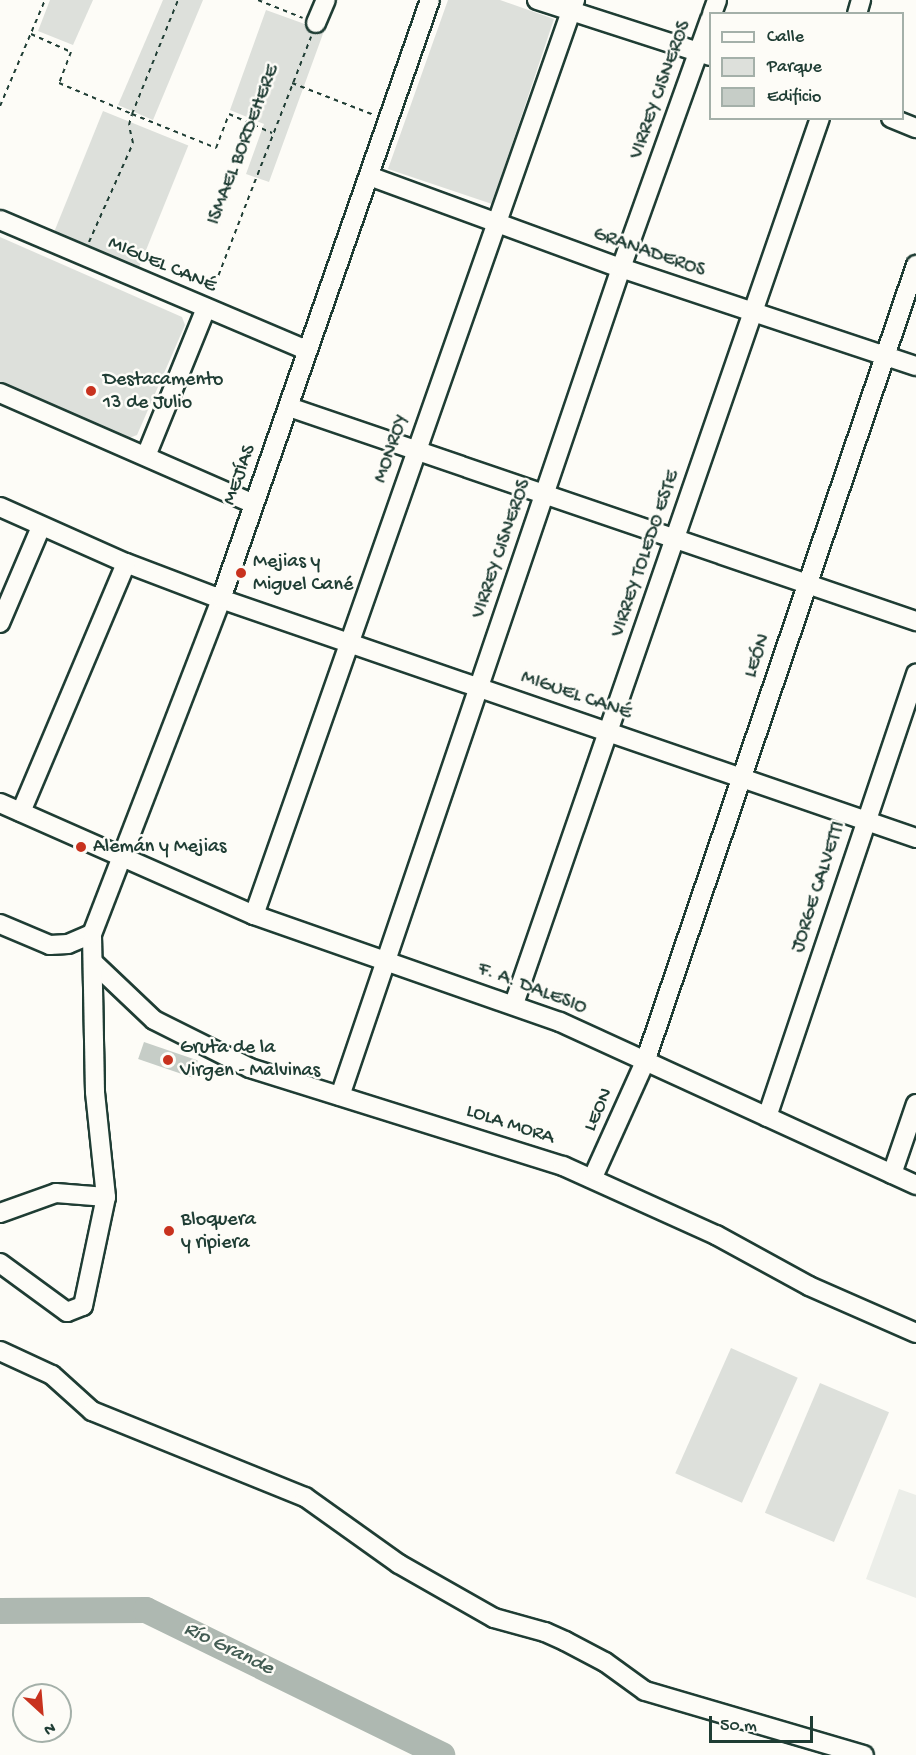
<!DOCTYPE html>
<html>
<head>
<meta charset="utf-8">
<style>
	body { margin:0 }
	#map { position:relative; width:916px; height:1755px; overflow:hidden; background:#fdfcf7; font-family:"Gochi Hand",sans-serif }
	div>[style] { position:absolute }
	.built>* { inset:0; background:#eceee9 }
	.green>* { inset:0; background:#dde0db; transform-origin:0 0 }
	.river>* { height:26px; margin:-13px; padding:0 13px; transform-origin:13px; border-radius:13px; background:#aeb8b1 }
	.building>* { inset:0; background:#c6cdc7; transform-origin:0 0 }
	.path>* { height:2px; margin-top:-1px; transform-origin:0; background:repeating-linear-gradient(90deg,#1f3d34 0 4.5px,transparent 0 9px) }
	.roads { filter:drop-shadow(2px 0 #1f3d34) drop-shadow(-2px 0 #1f3d34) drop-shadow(0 2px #1f3d34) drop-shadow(0 -2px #1f3d34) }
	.minor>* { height:18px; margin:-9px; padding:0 9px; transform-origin:9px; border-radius:9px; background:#fdfcf7 }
	.dots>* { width:16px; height:16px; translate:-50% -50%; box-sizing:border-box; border:3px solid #fdfcf7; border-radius:50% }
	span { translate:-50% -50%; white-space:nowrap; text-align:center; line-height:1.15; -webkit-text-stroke:5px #fdfcf7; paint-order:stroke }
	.street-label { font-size:20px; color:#1f3d34 }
	.poi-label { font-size:20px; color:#1f3d34 }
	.left { translate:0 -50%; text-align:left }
	.water-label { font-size:21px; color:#435c53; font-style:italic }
	.legend { position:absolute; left:709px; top:12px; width:195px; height:108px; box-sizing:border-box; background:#fdfcf7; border:2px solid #a4b0a9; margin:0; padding:8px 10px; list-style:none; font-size:18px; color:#1f3d34 }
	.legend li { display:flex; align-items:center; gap:12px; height:30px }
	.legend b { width:30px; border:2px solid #a4b0a9 }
	.north { position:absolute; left:12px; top:1683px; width:60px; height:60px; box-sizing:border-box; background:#fdfcf7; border:2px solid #a4b0a9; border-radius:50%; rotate:154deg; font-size:16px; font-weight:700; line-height:24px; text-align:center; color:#1f3d34 }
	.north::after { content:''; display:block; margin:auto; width:21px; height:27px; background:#c8321e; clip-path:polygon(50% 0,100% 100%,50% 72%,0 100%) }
	.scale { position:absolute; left:709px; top:1716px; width:104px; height:27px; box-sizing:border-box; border:3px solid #1f3d34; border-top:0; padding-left:8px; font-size:18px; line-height:21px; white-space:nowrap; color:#1f3d34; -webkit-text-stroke:4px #fdfcf7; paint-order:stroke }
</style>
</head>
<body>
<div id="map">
	<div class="built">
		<div style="clip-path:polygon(899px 1489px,916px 1495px,916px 1598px,866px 1579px)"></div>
	</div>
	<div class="green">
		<div style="clip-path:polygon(50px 0,93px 0,73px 45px,38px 31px)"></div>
		<div style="clip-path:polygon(163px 0,203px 0,153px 120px,118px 105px)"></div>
		<div style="clip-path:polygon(448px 0,500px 0,554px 19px,492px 204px,388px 169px)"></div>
		<div style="clip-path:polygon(266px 10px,324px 31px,269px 182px,246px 174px,264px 124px,230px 110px)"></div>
		<div style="left:103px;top:111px;width:92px;height:134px;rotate:22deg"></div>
		<div style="clip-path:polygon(0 237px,182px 317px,185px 325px,137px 435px,129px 438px,0 382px)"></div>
		<div style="left:731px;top:1348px;width:73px;height:137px;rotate:24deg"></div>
		<div style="left:820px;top:1383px;width:75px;height:141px;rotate:23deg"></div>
	</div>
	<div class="river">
		<div style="left:0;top:1611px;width:146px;rotate:-0.4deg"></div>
		<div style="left:146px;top:1610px;width:330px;rotate:26.1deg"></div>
	</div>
	<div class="building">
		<div style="left:144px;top:1042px;width:57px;height:18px;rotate:19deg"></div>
	</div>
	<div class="path">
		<div style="left:258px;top:0;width:48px;rotate:21.8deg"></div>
		<div style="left:31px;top:34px;width:44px;rotate:24.2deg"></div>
		<div style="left:71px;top:52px;width:33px;rotate:111deg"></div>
		<div style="left:59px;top:83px;width:79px;rotate:23deg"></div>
		<div style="left:132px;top:114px;width:91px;rotate:22deg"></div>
		<div style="left:216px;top:148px;width:36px;rotate:-69deg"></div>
		<div style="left:229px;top:114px;width:47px;rotate:23.8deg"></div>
		<div style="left:292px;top:83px;width:88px;rotate:21.3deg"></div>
		<div style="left:0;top:106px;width:115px;rotate:-67deg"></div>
		<div style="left:89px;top:242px;width:108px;rotate:-66deg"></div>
		<div style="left:133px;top:143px;width:18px;rotate:-103deg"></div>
		<div style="left:129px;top:125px;width:11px;rotate:-75deg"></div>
		<div style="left:132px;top:114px;width:123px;rotate:-68deg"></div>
		<div style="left:212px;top:292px;width:274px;rotate:-68.8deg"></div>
	</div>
	<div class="roads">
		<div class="minor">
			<div style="left:537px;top:0;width:182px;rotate:17.9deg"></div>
			<div style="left:712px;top:14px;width:15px;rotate:-70deg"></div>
			<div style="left:857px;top:14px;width:15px;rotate:-74deg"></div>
			<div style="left:316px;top:23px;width:25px;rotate:-67deg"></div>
			<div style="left:891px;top:118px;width:27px;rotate:22deg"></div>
			<div style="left:369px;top:176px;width:268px;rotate:20.1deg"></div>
			<div style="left:621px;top:268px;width:311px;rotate:18.4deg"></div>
			<div style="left:0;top:220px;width:333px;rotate:23deg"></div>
			<div style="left:0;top:393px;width:277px;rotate:23.6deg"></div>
			<div style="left:289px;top:407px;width:663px;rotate:18.85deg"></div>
			<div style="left:146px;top:456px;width:160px;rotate:-67.9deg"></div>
			<div style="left:0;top:507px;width:138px;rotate:24deg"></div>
			<div style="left:126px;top:563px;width:102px;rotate:20.8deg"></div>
			<div style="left:221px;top:599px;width:735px;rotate:18.98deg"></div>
			<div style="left:0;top:623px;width:104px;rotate:-66.9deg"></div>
			<div style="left:0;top:803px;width:278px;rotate:23.8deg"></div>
			<div style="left:254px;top:915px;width:324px;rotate:19.3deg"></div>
			<div style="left:560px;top:1022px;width:392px;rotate:24.6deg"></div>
			<div style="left:21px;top:812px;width:270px;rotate:-67.1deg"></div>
			<div style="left:254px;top:915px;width:970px;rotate:-70.67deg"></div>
			<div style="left:0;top:924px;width:54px;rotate:22.8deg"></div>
			<div style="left:50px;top:945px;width:18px;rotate:-3deg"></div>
			<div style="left:68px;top:944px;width:26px;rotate:-23deg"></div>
			<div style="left:95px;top:964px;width:81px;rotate:43.5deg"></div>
			<div style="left:154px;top:1020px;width:107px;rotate:26.6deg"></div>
			<div style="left:250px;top:1068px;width:328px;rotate:17.4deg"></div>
			<div style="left:563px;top:1166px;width:168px;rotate:24.3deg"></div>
			<div style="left:716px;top:1235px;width:106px;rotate:28.7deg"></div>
			<div style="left:809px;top:1286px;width:117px;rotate:23.7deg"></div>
			<div style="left:514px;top:1004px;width:937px;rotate:-70.95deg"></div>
			<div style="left:340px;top:1096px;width:874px;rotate:-71.25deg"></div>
			<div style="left:621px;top:268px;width:264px;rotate:-70.3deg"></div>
			<div style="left:767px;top:1117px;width:468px;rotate:-71.4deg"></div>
			<div style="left:892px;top:1174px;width:74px;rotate:-71.1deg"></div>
			<div style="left:593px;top:1177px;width:126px;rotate:-65.7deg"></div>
			<div style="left:645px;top:1062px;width:842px;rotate:-71.22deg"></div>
			<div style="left:0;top:1213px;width:59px;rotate:-19.7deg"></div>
			<div style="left:56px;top:1193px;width:50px;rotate:4.6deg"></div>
			<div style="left:0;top:1263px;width:83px;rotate:36.2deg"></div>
			<div style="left:67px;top:1312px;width:17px;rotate:-21deg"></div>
			<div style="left:83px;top:1306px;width:111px;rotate:-78.1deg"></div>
			<div style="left:106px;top:1197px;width:106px;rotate:-96deg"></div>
			<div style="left:95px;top:1092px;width:158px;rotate:-91.1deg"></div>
			<div style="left:92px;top:934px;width:359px;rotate:-68.9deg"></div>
			<div style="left:221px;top:599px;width:634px;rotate:-70.77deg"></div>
			<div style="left:0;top:1351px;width:57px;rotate:24.8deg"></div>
			<div style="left:52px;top:1375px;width:54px;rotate:42deg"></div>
			<div style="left:92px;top:1411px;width:230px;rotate:22deg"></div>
			<div style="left:305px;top:1497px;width:115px;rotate:35.5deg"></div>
			<div style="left:399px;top:1564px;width:109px;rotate:29.6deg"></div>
			<div style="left:494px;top:1618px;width:53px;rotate:15.4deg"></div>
			<div style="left:545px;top:1632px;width:22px;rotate:24deg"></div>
			<div style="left:565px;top:1641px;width:45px;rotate:27.7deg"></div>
			<div style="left:605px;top:1662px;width:49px;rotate:35.9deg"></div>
			<div style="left:645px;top:1691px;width:228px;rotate:16.3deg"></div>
		</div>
	</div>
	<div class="dots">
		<div style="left:91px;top:391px;background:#c8321e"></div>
		<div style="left:241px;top:573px;background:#c8321e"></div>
		<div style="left:81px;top:847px;background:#c8321e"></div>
		<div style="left:168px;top:1060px;background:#c8321e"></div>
		<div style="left:169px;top:1231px;background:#c8321e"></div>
	</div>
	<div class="street-label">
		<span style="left:661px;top:90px;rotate:-70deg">VIRREY CISNEROS</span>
		<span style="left:244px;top:145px;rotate:-69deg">ISMAEL BORDEHERE</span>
		<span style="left:649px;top:253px;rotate:19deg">GRANADEROS</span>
		<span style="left:162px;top:265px;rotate:23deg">MIGUEL CANÉ</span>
		<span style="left:392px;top:449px;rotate:-71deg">MONROY</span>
		<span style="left:240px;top:475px;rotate:-70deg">MEJÍAS</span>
		<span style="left:502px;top:549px;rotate:-71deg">VIRREY CISNEROS</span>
		<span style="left:646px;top:554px;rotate:-71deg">VIRREY TOLEDO ESTE</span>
		<span style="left:758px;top:656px;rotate:-71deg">LEÓN</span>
		<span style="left:576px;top:696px;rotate:19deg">MIGUEL CANÉ</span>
		<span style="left:819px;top:887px;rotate:-72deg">JORGE CALVETTI</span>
		<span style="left:532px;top:989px;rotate:21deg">F. A. DALESIO</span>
		<span style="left:599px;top:1110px;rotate:-66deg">LEON</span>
		<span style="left:510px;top:1125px;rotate:18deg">LOLA MORA</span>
	</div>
	<div class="poi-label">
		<span class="left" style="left:103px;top:392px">Destacamento<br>13 de Julio</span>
		<span class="left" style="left:253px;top:574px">Mejias y<br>Miguel Cané</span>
		<span class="left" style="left:93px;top:847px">Alemán y Mejias</span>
		<span class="left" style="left:180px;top:1060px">Gruta de la<br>Virgen - Malvinas</span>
		<span class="left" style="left:181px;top:1232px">Bloquera<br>y ripiera</span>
	</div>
	<div class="water-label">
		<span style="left:228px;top:1650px;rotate:26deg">Río Grande</span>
	</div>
	<ul class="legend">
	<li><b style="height:8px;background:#fdfcf7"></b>Calle</li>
	<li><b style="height:16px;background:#dde0db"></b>Parque</li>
	<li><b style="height:16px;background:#c6cdc7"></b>Edificio</li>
	</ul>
	<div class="north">N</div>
	<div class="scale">50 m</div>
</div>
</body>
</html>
